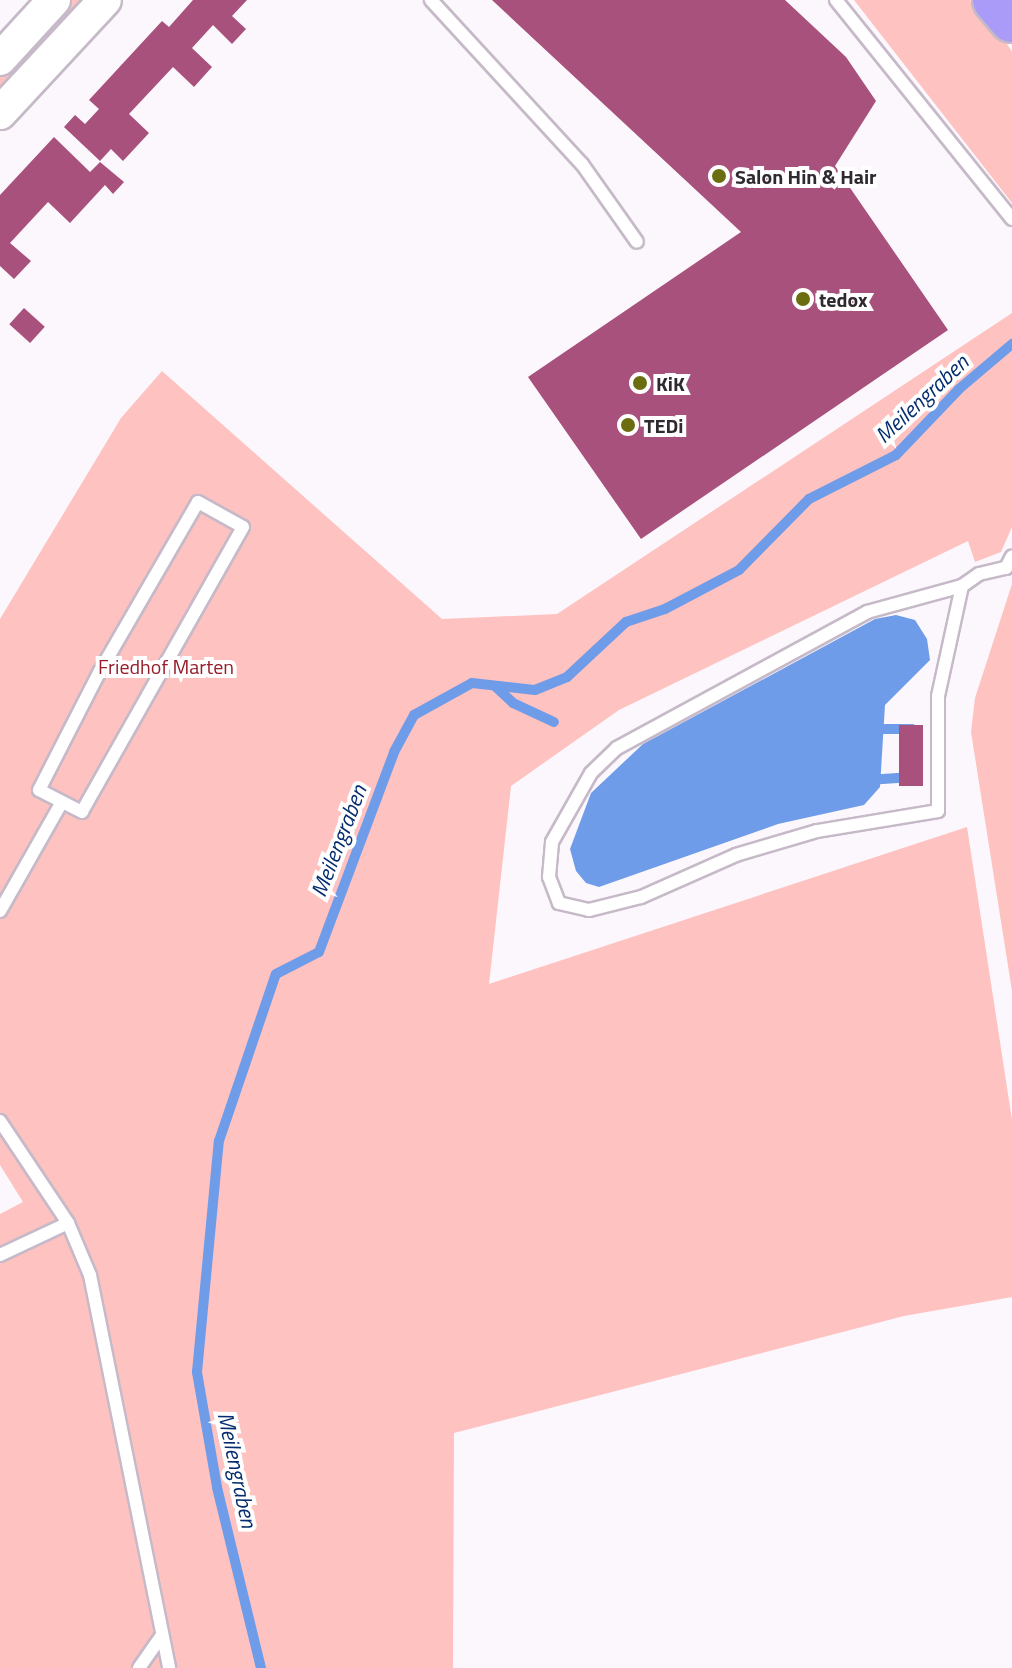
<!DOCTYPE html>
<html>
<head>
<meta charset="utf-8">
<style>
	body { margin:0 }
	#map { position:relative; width:1012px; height:1668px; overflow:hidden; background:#fcf7fd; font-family:"Titillium Web",sans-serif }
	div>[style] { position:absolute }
	.green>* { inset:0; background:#fec2c0 }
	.water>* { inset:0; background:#6f9ce9 }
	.stream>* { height:10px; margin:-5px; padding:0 5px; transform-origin:5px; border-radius:5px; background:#6f9ce9 }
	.building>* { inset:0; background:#a8517c; transform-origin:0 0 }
	.roads { filter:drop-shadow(2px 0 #c6b9c8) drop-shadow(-2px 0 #c6b9c8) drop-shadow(0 2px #c6b9c8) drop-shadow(0 -2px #c6b9c8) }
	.service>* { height:12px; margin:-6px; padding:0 6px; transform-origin:6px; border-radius:6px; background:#fff }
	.tertiary>* { height:32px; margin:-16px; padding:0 16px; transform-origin:16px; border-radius:16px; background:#fff }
	.motorway>* { height:44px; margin:-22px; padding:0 22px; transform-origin:22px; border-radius:22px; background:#ab9bf8 }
	.dots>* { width:22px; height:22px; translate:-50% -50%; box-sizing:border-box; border:4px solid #fff; border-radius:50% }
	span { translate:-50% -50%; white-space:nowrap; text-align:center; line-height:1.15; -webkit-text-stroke:8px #fff; paint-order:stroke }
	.poi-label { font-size:20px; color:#2f2a30; font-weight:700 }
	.left { translate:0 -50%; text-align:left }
	.park-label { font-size:20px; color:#961e2b }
	.water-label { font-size:22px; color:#042c6f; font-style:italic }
</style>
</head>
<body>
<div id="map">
	<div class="green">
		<div style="clip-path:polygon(69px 0,92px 0,0 99px,0 75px)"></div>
		<div style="clip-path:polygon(854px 0,970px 0,1007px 44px,1012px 52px,1012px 203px)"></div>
		<div style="clip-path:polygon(1012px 313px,1012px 527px,1001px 552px,975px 562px,968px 541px,619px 710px,511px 786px,489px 984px,967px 827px,1012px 1120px,1012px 1297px,904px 1316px,454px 1433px,453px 1668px,0 1668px,0 1214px,23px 1202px,0 1165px,0 619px,121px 418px,162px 371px,442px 619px,557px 614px)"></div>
		<div style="clip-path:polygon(1012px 584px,1012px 991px,971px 732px,975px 698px)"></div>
	</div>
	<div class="water">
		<div style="clip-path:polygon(896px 615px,915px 620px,927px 639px,930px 660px,885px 705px,880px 787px,864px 805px,778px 824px,599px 887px,586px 883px,576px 871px,570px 849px,591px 793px,643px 744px,875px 619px)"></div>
	</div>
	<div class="stream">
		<div style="left:495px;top:686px;width:25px;rotate:43deg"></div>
		<div style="left:513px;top:703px;width:45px;rotate:24.9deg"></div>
		<div style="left:872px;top:729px;width:40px"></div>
		<div style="left:868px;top:780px;width:44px;rotate:-3.9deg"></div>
		<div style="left:261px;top:1668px;width:186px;rotate:-103.7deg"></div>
		<div style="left:217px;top:1487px;width:117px;rotate:-99.9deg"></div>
		<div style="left:197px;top:1372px;width:232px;rotate:-84.6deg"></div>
		<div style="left:219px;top:1141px;width:176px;rotate:-71.2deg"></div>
		<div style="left:276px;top:974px;width:48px;rotate:-27.1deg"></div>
		<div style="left:319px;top:952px;width:214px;rotate:-69.4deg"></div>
		<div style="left:394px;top:752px;width:42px;rotate:-61.6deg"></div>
		<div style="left:414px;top:715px;width:66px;rotate:-28.9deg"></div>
		<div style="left:472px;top:683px;width:63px;rotate:6.3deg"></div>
		<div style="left:535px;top:690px;width:35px;rotate:-22deg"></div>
		<div style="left:567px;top:677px;width:81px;rotate:-43deg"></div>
		<div style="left:626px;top:622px;width:41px;rotate:-18.4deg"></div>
		<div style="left:665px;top:609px;width:84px;rotate:-27.8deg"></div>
		<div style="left:739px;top:570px;width:100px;rotate:-45.4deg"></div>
		<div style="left:809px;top:499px;width:97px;rotate:-26.8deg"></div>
		<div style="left:896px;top:455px;width:91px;rotate:-46.3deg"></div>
		<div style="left:959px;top:389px;width:70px;rotate:-40.3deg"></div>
	</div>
	<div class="building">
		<div style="clip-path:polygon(193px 0,247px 0,232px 16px,246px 29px,232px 44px,213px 25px,192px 48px,212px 67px,194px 87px,173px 67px,129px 114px,149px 133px,123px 161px,111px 149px,100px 161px,64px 127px,75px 115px,85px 124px,99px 109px,89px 100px,162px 21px,169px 27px)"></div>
		<div style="clip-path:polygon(492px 0,785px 0,846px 57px,876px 101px,835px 166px,948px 330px,641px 539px,528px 377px,741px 232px)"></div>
		<div style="clip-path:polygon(54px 137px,90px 172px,100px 162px,124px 182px,113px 194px,105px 185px,70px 223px,48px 202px,10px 243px,31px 261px,14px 279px,0 266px,0 195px)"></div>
		<div style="left:24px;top:308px;width:28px;height:22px;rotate:42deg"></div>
		<div style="left:899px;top:725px;width:24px;height:61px"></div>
	</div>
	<div class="roads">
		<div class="service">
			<div style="left:431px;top:0;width:223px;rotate:47.4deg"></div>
			<div style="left:582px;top:164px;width:95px;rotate:54.8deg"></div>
			<div style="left:836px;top:0;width:281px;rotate:51.2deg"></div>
			<div style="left:198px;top:502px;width:51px;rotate:29.1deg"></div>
			<div style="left:243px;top:527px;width:327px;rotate:119.5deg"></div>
			<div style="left:82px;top:812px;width:48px;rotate:-152.9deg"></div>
			<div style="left:39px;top:790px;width:134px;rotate:-62.9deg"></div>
			<div style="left:100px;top:671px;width:195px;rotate:-59.9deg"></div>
			<div style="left:962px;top:586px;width:113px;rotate:102.3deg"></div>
			<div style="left:938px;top:696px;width:115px;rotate:90deg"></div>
			<div style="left:938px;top:811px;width:123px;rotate:170.6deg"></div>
			<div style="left:817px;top:831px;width:84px;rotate:163.5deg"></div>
			<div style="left:736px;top:855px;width:104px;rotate:156.1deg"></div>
			<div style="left:641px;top:897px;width:54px;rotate:166deg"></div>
			<div style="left:589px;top:910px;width:31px;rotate:-167deg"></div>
			<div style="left:559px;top:903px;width:28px;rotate:-111deg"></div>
			<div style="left:549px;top:877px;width:35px;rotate:-85deg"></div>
			<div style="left:552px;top:842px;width:79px;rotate:-60.5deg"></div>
			<div style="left:591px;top:773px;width:36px;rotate:-44deg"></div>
			<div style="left:617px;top:748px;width:285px;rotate:-28.5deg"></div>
			<div style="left:867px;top:612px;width:98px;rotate:-15.3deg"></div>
			<div style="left:962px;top:586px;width:21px;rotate:-35deg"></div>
			<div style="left:979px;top:574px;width:28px;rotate:-13deg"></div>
			<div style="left:1006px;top:568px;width:13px;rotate:-63deg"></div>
			<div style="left:0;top:911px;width:125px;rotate:-60.4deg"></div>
			<div style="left:0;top:1121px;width:123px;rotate:56.3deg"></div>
			<div style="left:68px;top:1223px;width:56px;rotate:67.1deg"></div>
			<div style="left:90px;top:1275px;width:401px;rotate:78.6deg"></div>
			<div style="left:0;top:1255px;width:75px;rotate:-25.2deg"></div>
			<div style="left:139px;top:1668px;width:40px;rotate:-55.1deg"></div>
		</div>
		<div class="tertiary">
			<div style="left:0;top:59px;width:80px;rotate:-47.5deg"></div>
			<div style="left:0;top:113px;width:154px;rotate:-47.1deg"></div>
		</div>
		<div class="motorway">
			<div style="left:995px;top:0;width:26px;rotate:50deg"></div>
		</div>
	</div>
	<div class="dots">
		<div style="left:719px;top:176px;background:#6b6d10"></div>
		<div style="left:803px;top:299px;background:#6b6d10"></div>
		<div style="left:640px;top:383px;background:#6b6d10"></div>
		<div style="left:628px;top:425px;background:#6b6d10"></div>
	</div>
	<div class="poi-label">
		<span class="left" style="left:735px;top:176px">Salon Hin &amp; Hair</span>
		<span class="left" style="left:819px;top:299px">tedox</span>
		<span class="left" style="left:656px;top:383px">KiK</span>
		<span class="left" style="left:644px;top:425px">TEDi</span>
	</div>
	<div class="park-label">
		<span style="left:166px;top:666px">Friedhof Marten</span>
	</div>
	<div class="water-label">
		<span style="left:922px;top:399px;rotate:-43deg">Meilengraben</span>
		<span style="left:339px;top:841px;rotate:-69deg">Meilengraben</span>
		<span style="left:237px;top:1470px;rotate:78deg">Meilengraben</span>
	</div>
</div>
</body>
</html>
